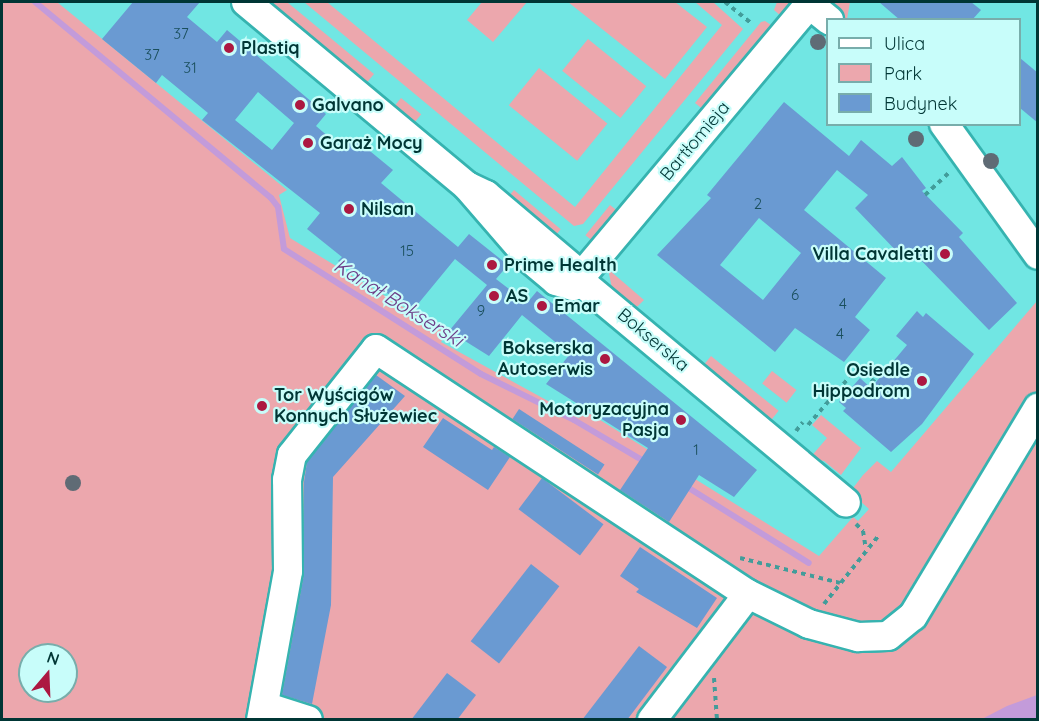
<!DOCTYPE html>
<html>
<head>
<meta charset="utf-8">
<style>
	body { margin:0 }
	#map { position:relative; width:1039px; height:721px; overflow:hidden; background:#71e6e3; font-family:Quicksand,sans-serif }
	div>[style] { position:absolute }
	.green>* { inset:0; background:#eca7ad; transform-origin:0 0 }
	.water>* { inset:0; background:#c39bda }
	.stream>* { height:6px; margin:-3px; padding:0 3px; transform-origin:3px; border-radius:3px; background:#c39bda }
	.building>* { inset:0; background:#6a9ad2; transform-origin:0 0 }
	.path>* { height:4px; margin-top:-2px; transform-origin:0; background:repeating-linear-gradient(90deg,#429c9a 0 4.5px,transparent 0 9px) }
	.roads { filter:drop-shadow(2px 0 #36b3b0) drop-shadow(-2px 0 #36b3b0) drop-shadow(0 2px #36b3b0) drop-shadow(0 -2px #36b3b0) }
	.minor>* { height:28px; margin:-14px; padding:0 14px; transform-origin:14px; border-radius:14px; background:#fff }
	.trees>* { width:16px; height:16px; margin:-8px; border-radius:50%; background:#5f6b75 }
	.dots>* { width:16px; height:16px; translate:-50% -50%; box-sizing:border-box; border:3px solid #c8fdfa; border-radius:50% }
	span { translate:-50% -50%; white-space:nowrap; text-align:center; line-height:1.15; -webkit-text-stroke:4.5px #c8fdfa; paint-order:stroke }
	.number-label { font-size:15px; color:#1a4f5c }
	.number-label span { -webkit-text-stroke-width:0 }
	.poi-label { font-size:18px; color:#003635; font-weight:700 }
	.left { translate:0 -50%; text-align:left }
	.right { translate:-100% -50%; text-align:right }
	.street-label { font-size:18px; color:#003635 }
	.water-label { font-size:20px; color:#6d3c87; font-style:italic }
	.frame { position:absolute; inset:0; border:3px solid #003635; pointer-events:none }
	.legend { position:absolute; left:826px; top:18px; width:195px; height:108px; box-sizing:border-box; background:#c8fdfa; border:2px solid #78adab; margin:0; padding:8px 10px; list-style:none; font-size:18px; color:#003635 }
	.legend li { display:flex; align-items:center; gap:12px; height:30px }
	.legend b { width:30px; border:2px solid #78adab }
	.north { position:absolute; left:18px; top:643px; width:60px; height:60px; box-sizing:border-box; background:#c8fdfa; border:2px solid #78adab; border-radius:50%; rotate:19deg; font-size:16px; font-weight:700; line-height:24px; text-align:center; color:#003635 }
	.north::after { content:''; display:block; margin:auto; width:21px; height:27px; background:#ac1841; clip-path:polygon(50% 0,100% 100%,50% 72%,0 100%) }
</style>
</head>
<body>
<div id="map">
	<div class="green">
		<div style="clip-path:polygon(evenodd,2px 2px,57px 2px,287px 190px,279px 195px,290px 238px,446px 333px,441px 342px,579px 418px,584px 410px,819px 556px,853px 517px,858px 521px,869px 509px,850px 492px,863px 475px,877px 461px,891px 472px,1037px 301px,1037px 719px,2px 719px,2px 2px,30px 655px,66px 655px,66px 691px,30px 691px,30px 655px)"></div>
		<div style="clip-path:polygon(262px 2px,287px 2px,374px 74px,364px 86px)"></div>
		<div style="clip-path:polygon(304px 2px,327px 2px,575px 207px,722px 25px,695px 2px,713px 2px,743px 29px,583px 224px,574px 226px)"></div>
		<div style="clip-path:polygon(482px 2px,527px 2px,493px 42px,467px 20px)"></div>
		<div style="clip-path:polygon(568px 2px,675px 2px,707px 27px,665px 79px)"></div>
		<div style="clip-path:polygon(777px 2px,795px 2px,782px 17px,774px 10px)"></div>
		<div style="clip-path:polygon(832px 2px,850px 2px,847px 19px,837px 13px)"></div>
		<div style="clip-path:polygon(765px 21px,774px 27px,705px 111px,695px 103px,761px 22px)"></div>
		<div style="left:588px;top:39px;width:75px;height:41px;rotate:39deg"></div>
		<div style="left:539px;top:68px;width:88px;height:48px;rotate:39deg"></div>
		<div style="left:401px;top:98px;width:26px;height:15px;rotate:39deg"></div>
		<div style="left:514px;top:190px;width:61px;height:17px;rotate:40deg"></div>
		<div style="left:610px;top:205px;width:14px;height:39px;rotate:39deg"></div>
		<div style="clip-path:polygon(608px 269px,644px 300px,638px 306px,633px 308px,613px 293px)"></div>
		<div style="left:711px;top:356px;width:87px;height:15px;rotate:39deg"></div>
		<div style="left:772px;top:371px;width:31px;height:16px;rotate:38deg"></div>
		<div style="clip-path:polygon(821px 415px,861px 448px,841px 475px,824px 461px,809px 459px,827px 438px,812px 425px)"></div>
	</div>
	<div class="water">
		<div style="clip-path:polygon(1037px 695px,1037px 719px,982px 719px,1007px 706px)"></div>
	</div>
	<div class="stream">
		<div style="left:35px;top:2px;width:307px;rotate:39.7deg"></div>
		<div style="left:271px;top:198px;width:11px;rotate:52deg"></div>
		<div style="left:278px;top:207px;width:42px;rotate:81.9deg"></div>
		<div style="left:284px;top:249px;width:233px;rotate:32.4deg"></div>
		<div style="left:481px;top:374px;width:104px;rotate:26.3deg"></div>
		<div style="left:574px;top:420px;width:85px;rotate:30.5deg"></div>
		<div style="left:684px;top:485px;width:147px;rotate:32deg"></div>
	</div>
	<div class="building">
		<div style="clip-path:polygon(evenodd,133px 2px,200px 2px,187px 17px,217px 42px,227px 30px,326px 114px,316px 126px,330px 138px,344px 149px,354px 138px,393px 170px,381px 183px,458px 247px,469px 234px,508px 265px,496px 279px,527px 303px,537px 291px,757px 470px,734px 497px,699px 475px,669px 522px,620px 490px,648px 448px,546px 384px,570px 354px,522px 315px,489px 356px,449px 331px,487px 285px,455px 259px,413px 310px,338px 261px,342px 257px,307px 229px,320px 213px,202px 120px,208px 113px,162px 75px,156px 83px,102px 39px,133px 2px,258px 92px,294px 123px,272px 150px,235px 120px,258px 92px)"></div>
		<div style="clip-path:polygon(879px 2px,971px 2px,981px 10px,972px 20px,900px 20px)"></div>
		<div style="clip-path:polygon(1020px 58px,1038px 73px,1038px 123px,1020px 108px)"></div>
		<div style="clip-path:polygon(evenodd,784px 102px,849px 156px,861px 140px,892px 166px,902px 157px,926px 188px,922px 191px,963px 233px,959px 237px,1017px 303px,989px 330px,910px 249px,903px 258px,855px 208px,868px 195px,837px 170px,804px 210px,886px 278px,855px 317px,870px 330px,844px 362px,795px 328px,775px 352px,657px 255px,711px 198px,707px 195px,784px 102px,759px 218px,801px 253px,763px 300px,720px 265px,759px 218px)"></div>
		<div style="clip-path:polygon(917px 311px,923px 317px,926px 313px,974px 354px,922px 424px,891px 452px,843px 411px,846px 408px,839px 402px,860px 378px,871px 388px,907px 345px,896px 336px)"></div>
		<div style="clip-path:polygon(376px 375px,405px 396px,333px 477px,331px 605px,312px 704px,282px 695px,304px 574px,304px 482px,307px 462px)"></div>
		<div style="left:519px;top:409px;width:102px;height:12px;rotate:33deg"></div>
		<div style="clip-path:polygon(443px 418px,492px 450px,494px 447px,510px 457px,488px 490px,423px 447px)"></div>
		<div style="left:542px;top:478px;width:77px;height:39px;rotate:37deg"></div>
		<div style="clip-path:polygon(640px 547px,717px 598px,697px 628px,636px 592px,639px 589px,620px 576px)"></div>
		<div style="left:531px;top:564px;width:36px;height:98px;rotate:38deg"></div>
		<div style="clip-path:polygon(639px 646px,667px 667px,627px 720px,582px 720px)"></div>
		<div style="clip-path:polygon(447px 673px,476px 695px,457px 720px,411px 720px)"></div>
	</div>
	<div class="path">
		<div style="left:725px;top:2px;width:32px;rotate:39deg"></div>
		<div style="left:925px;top:195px;width:33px;rotate:-43deg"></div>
		<div style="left:808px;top:425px;width:77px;rotate:-49.2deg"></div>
		<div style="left:858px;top:367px;width:31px;rotate:42deg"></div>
		<div style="left:796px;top:431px;width:11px;rotate:-52deg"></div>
		<div style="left:856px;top:524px;width:10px;rotate:45deg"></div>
		<div style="left:863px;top:531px;width:18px;rotate:81deg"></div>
		<div style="left:740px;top:558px;width:103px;rotate:14deg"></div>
		<div style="left:824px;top:604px;width:88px;rotate:-51.4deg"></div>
		<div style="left:714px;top:678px;width:42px;rotate:85.9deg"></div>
	</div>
	<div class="roads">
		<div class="minor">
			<div style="left:246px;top:2px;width:288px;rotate:39.8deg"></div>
			<div style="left:467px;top:186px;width:21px;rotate:25deg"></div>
			<div style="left:486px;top:195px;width:127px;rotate:40.2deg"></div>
			<div style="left:809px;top:4px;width:26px;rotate:39deg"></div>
			<div style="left:944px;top:124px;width:161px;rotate:54.3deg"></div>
			<div style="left:467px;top:186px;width:96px;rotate:49.2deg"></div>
			<div style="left:530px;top:259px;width:34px;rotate:40deg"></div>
			<div style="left:556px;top:281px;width:18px;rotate:16deg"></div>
			<div style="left:573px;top:286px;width:371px;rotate:-50deg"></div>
			<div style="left:580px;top:281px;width:346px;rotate:39.8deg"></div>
			<div style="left:264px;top:706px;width:46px;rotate:17.7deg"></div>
			<div style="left:261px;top:720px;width:151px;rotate:-79.7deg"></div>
			<div style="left:288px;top:571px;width:91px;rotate:-90.6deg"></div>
			<div style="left:287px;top:480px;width:25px;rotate:-79deg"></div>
			<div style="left:292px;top:455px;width:135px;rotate:-51.6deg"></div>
			<div style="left:376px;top:349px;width:445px;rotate:33.4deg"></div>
			<div style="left:748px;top:594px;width:68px;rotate:26.2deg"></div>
			<div style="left:809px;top:624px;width:51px;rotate:14.9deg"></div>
			<div style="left:858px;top:637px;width:30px;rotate:-2deg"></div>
			<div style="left:888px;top:636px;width:32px;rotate:-39deg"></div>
			<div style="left:913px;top:616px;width:243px;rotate:-59deg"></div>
			<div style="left:652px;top:720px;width:158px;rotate:-52.7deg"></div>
		</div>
	</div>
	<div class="trees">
		<div style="left:818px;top:42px"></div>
		<div style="left:916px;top:139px"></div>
		<div style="left:991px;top:161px"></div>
		<div style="left:73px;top:483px"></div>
	</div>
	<div class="dots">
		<div style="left:229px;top:48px;background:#ac1841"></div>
		<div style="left:300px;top:105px;background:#ac1841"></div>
		<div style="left:308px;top:143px;background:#ac1841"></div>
		<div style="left:349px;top:209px;background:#ac1841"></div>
		<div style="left:945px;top:254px;background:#ac1841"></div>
		<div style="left:492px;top:265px;background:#ac1841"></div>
		<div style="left:494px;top:296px;background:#ac1841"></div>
		<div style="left:542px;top:306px;background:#ac1841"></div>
		<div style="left:605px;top:359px;background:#ac1841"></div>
		<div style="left:922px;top:381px;background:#ac1841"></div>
		<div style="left:262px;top:406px;background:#ac1841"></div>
		<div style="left:681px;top:420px;background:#ac1841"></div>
	</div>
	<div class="number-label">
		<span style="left:181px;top:34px">37</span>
		<span style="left:152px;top:55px">37</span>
		<span style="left:190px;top:68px">31</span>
		<span style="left:758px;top:204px">2</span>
		<span style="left:407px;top:251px">15</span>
		<span style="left:795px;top:295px">6</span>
		<span style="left:843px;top:304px">4</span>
		<span style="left:481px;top:311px">9</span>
		<span style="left:840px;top:334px">4</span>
		<span style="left:696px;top:450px">1</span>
	</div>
	<div class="poi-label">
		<span class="left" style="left:241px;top:48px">Plastiq</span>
		<span class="left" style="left:312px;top:105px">Galvano</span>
		<span class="left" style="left:320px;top:143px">Garaż Mocy</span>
		<span class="left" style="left:361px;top:209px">Nilsan</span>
		<span class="right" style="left:933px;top:254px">Villa Cavaletti</span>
		<span class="left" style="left:504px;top:265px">Prime Health</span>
		<span class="left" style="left:506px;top:296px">AS</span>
		<span class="left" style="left:554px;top:306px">Emar</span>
		<span class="right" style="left:593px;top:359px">Bokserska<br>Autoserwis</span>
		<span class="right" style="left:910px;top:381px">Osiedle<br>Hippodrom</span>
		<span class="left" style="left:274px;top:406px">Tor Wyścigów<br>Konnych Służewiec</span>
		<span class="right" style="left:669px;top:420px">Motoryzacyjna<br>Pasja</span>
	</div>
	<div class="street-label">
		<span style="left:695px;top:141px;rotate:-50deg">Bartłomieja</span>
		<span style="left:653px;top:340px;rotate:40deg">Bokserska</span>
	</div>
	<div class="water-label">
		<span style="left:399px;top:302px;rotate:32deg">Kanał Bokserski</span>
	</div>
	<div class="frame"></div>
	<ul class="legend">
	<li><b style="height:8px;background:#fff"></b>Ulica</li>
	<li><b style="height:16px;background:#eca7ad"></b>Park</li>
	<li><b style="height:16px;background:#6a9ad2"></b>Budynek</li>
	</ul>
	<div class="north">N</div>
</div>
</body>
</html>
